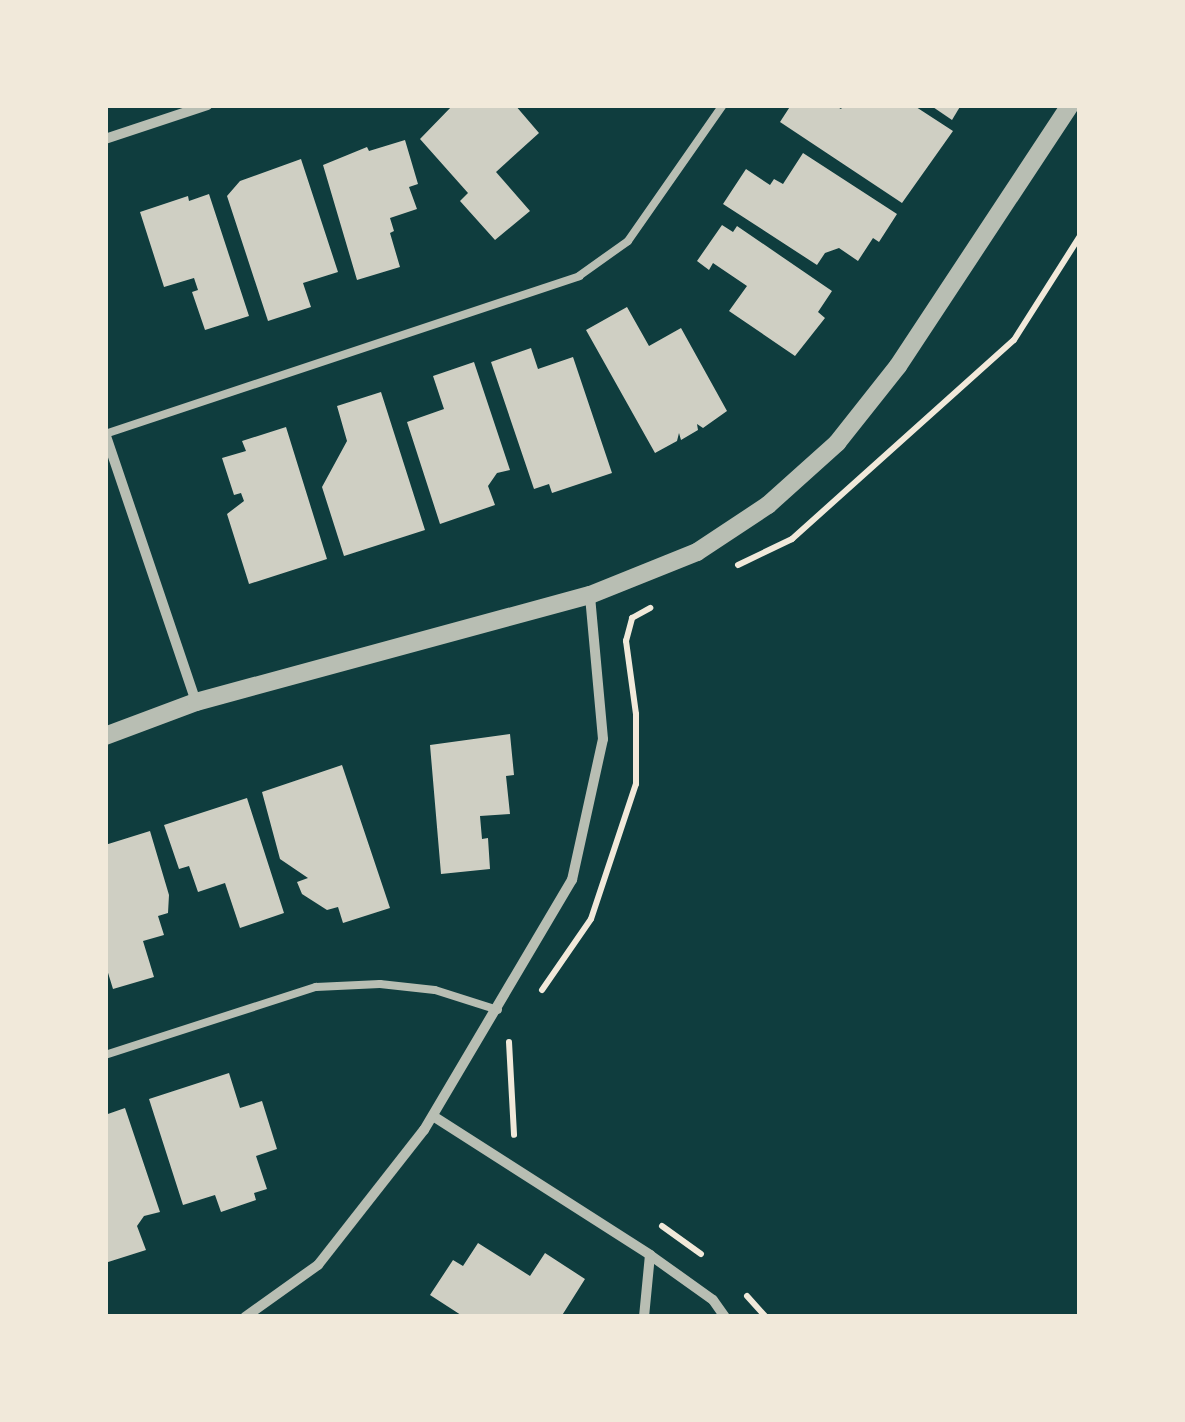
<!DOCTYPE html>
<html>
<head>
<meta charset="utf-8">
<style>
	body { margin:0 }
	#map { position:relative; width:1185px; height:1422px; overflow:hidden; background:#0f3d3e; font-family:Mulish,sans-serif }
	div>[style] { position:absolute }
	.building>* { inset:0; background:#cfcfc3 }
	.path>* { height:6px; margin:-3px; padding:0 3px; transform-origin:3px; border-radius:3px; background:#f1e9da }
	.service>* { height:8px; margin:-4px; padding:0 4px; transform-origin:4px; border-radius:4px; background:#b8beb3 }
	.minor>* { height:10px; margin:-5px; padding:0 5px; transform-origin:5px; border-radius:5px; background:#b8beb3 }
	.tertiary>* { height:18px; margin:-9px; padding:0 9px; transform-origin:9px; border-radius:9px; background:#b8beb3 }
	span { translate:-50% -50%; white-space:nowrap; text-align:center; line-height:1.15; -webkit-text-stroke:8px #f1e9da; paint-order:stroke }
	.frame { position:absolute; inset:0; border:108px solid #f1e9da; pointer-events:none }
</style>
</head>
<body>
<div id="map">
	<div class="building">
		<div style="clip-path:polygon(453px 105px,515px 105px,539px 133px,496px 172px,530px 211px,495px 240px,460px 201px,468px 193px,420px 139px)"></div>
		<div style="clip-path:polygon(791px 105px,834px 105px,841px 109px,844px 105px,913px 105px,953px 131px,902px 203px,780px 122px)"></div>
		<div style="clip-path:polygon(930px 105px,961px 105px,952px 120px)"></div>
		<div style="clip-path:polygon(405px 140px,418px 184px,409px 187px,417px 209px,390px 218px,394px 231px,390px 233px,400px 267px,357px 280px,323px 165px,367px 147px,369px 151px)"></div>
		<div style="clip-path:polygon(803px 153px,897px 214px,879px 242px,873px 238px,858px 261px,839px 248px,825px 253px,817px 265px,723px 204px,746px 169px,770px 185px,774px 179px,783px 184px)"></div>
		<div style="clip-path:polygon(301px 159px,338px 272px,303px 283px,311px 307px,268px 321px,227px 196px,240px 181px)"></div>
		<div style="clip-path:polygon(209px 194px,249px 316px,205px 330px,192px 292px,198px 290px,194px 278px,164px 287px,140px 212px,188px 196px,189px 201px)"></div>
		<div style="clip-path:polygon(722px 225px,733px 232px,737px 226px,832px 291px,818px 312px,825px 318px,795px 356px,729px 311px,747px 286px,713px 263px,709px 270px,697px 261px)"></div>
		<div style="clip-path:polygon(627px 307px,649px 346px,681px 328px,727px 411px,703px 428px,697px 424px,698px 430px,681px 440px,679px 433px,677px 441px,655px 453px,586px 330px)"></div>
		<div style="clip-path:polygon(531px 348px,538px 369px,573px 357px,612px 473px,552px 493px,549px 484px,534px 489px,491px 362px)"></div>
		<div style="clip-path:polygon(474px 362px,510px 470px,497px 473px,488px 486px,495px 505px,440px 524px,407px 422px,444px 409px,433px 376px)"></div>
		<div style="clip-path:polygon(381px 392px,425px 530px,344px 556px,322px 487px,347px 441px,337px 406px)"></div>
		<div style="clip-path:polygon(286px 427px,327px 559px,249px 584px,227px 514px,244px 501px,241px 493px,234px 495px,222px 458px,246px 451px,242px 441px)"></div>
		<div style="clip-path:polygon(510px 734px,514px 775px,506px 776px,510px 814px,480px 816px,482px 839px,488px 838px,490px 869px,441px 874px,430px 745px)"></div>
		<div style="clip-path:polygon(342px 765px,390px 908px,343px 923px,338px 907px,327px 910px,302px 894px,297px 882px,308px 878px,280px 859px,262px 792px)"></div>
		<div style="clip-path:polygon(247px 798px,284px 913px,240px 928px,225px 883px,198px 892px,189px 866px,179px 869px,164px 825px)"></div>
		<div style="clip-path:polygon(150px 831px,169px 895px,168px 913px,158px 916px,164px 935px,143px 941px,154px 977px,113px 989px,105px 963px,105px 845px)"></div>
		<div style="clip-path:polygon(229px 1073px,240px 1108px,262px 1101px,277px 1149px,256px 1156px,267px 1189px,254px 1193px,256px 1200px,221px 1212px,215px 1195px,183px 1205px,149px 1099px)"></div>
		<div style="clip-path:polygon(125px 1108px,160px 1212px,144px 1216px,137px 1226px,146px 1250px,105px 1263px,105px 1115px)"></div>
		<div style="clip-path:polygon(478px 1243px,530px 1276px,545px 1253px,585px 1279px,561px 1317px,464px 1317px,430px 1295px,453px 1260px,463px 1266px)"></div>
	</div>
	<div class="path">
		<div style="left:738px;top:565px;width:60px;rotate:-25.7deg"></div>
		<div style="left:792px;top:539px;width:298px;rotate:-41.9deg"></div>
		<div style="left:1014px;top:340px;width:123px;rotate:-57.6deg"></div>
		<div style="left:542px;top:990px;width:86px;rotate:-55.4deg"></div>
		<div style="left:591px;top:919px;width:142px;rotate:-71.6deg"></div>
		<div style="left:636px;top:784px;width:70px;rotate:-90deg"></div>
		<div style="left:636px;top:714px;width:74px;rotate:-97.8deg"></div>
		<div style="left:626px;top:641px;width:24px;rotate:-75deg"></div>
		<div style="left:632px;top:618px;width:21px;rotate:-29deg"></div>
		<div style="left:509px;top:1042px;width:93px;rotate:86.9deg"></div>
		<div style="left:662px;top:1226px;width:48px;rotate:35.7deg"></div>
		<div style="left:747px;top:1296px;width:28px;rotate:48deg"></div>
	</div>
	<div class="service">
		<div style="left:105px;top:434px;width:500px;rotate:-18.4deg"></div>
		<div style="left:579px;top:276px;width:60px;rotate:-35.5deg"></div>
		<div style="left:628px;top:241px;width:166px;rotate:-55.1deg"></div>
		<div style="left:105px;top:1055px;width:222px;rotate:-17.9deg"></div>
		<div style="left:316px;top:987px;width:64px;rotate:-2.7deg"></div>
		<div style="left:380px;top:984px;width:55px;rotate:6.2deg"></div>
		<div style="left:435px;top:990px;width:66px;rotate:17.6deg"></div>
	</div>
	<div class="minor">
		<div style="left:105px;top:139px;width:108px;rotate:-18.4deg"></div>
		<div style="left:105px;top:433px;width:284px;rotate:71.3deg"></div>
		<div style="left:433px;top:1116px;width:258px;rotate:32.6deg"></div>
		<div style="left:650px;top:1255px;width:77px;rotate:35.5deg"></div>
		<div style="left:713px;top:1300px;width:21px;rotate:55deg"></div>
		<div style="left:245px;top:1317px;width:90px;rotate:-35.5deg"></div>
		<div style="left:318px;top:1265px;width:172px;rotate:-51.9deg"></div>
		<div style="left:424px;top:1130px;width:291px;rotate:-59.4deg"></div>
		<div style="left:572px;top:880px;width:144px;rotate:-77.6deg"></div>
		<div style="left:603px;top:739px;width:145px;rotate:-95.2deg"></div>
		<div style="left:644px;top:1317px;width:62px;rotate:-84.5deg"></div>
	</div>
	<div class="tertiary">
		<div style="left:105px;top:736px;width:97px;rotate:-20.5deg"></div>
		<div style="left:196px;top:702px;width:408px;rotate:-15.2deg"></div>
		<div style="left:590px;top:595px;width:115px;rotate:-21.9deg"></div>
		<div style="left:697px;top:552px;width:85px;rotate:-33.5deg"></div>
		<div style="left:768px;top:505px;width:93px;rotate:-41.9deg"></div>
		<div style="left:837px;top:443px;width:98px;rotate:-51.6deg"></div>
		<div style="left:898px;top:366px;width:313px;rotate:-56.6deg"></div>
	</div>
	<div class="frame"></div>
</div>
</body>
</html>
